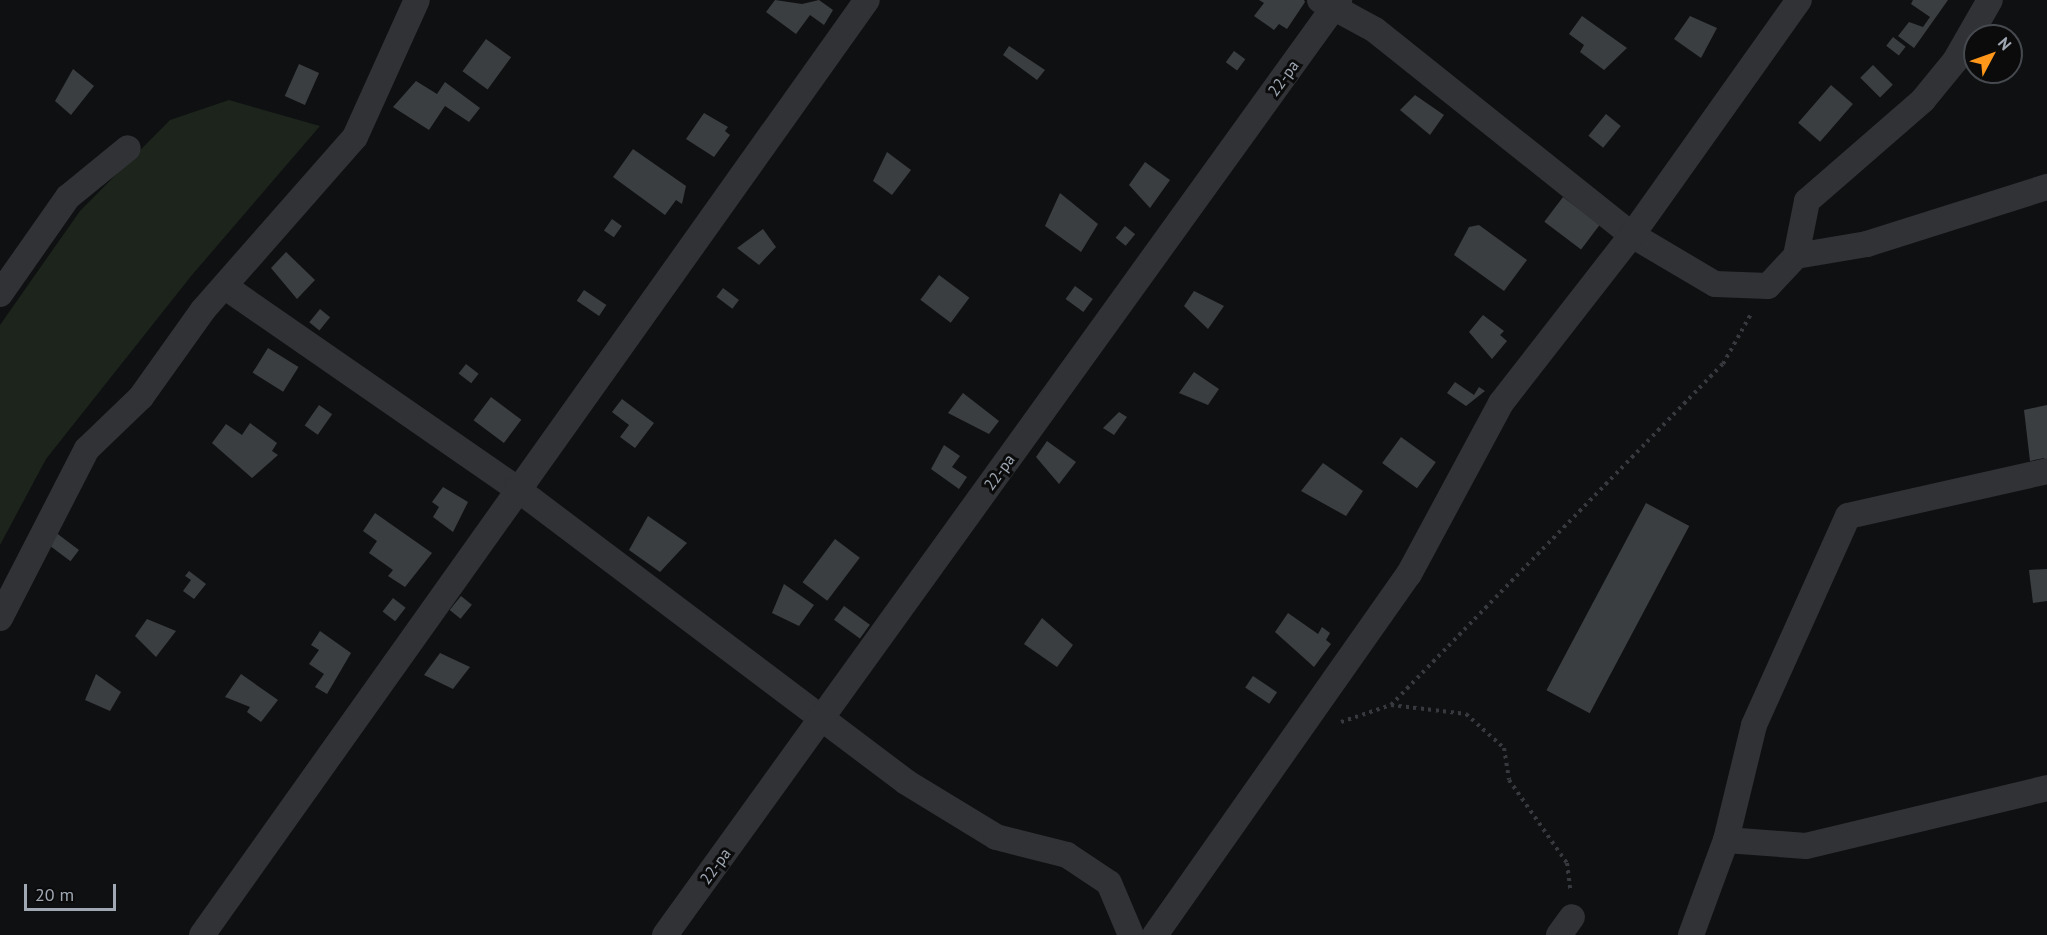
<!DOCTYPE html>
<html>
<head>
<meta charset="utf-8">
<style>
	body { margin:0 }
	#map { position:relative; width:2047px; height:935px; overflow:hidden; background:#0f1011; font-family:"PT Sans",sans-serif }
	div>[style] { position:absolute }
	.green>* { inset:0; background:#1c241c }
	.building>* { inset:0; background:#3b3e41; transform-origin:0 0 }
	.path>* { height:4px; margin-top:-2px; transform-origin:0; background:repeating-linear-gradient(90deg,#36393d 0 3px,transparent 0 7.5px) }
	.street>* { height:26px; margin:-13px; padding:0 13px; transform-origin:13px; border-radius:13px; background:#303236 }
	span { translate:-50% -50%; white-space:nowrap; text-align:center; line-height:1.15; -webkit-text-stroke:6px #0b0b0c; paint-order:stroke }
	.street-label { font-size:16px; color:#9fa8b3 }
	.north { position:absolute; left:1963px; top:24px; width:60px; height:60px; box-sizing:border-box; background:#0b0b0c; border:2px solid #464a4f; border-radius:50%; rotate:49deg; font-size:16px; font-weight:700; line-height:24px; text-align:center; color:#9fa8b3 }
	.north::after { content:''; display:block; margin:auto; width:21px; height:27px; background:#ff971a; clip-path:polygon(50% 0,100% 100%,50% 72%,0 100%) }
	.scale { position:absolute; left:24px; top:884px; width:92px; height:27px; box-sizing:border-box; border:3px solid #9fa8b3; border-top:0; padding-left:8px; font-size:18px; line-height:21px; white-space:nowrap; color:#9fa8b3; -webkit-text-stroke:4px #0b0b0c; paint-order:stroke }
</style>
</head>
<body>
<div id="map">
	<div class="green">
		<div style="clip-path:polygon(229px 100px,320px 126px,192px 275px,46px 459px,0 545px,0 325px,80px 211px,170px 120px)"></div>
	</div>
	<div class="building">
		<div style="clip-path:polygon(775px 0,802px 4px,819px 0,833px 10px,824px 25px,810px 15px,796px 34px,766px 12px)"></div>
		<div style="clip-path:polygon(1259px 0,1304px 0,1305px 2px,1287px 29px,1279px 24px,1274px 30px,1254px 16px,1264px 3px)"></div>
		<div style="clip-path:polygon(1913px 0,1948px 0,1914px 48px,1898px 36px,1909px 22px,1923px 27px,1930px 17px,1911px 4px)"></div>
		<div style="clip-path:polygon(1582px 16px,1627px 48px,1604px 70px,1580px 52px,1584px 45px,1569px 34px)"></div>
		<div style="clip-path:polygon(1690px 16px,1717px 28px,1701px 58px,1674px 39px)"></div>
		<div style="left:1893px;top:37px;width:16px;height:11px;rotate:38deg"></div>
		<div style="left:486px;top:39px;width:31px;height:40px;rotate:36deg"></div>
		<div style="clip-path:polygon(1009px 46px,1045px 70px,1037px 80px,1003px 55px)"></div>
		<div style="left:1234px;top:51px;width:14px;height:14px;rotate:36deg"></div>
		<div style="left:299px;top:64px;width:22px;height:35px;rotate:24deg"></div>
		<div style="left:1873px;top:65px;width:28px;height:18px;rotate:45deg"></div>
		<div style="clip-path:polygon(73px 69px,94px 86px,71px 115px,55px 101px)"></div>
		<div style="clip-path:polygon(416px 81px,437px 94px,445px 82px,480px 108px,469px 122px,445px 106px,429px 130px,393px 107px)"></div>
		<div style="left:1831px;top:85px;width:29px;height:50px;rotate:41deg"></div>
		<div style="clip-path:polygon(1415px 95px,1444px 115px,1430px 135px,1400px 110px)"></div>
		<div style="clip-path:polygon(704px 113px,728px 127px,725px 131px,730px 135px,714px 157px,686px 139px)"></div>
		<div style="left:1606px;top:114px;width:19px;height:28px;rotate:39deg"></div>
		<div style="clip-path:polygon(633px 149px,686px 186px,682px 204px,676px 200px,665px 215px,613px 177px)"></div>
		<div style="clip-path:polygon(887px 152px,911px 170px,892px 195px,873px 181px)"></div>
		<div style="clip-path:polygon(1145px 162px,1170px 180px,1150px 208px,1129px 185px)"></div>
		<div style="clip-path:polygon(1060px 193px,1098px 224px,1081px 252px,1045px 226px)"></div>
		<div style="left:1563px;top:197px;width:46px;height:31px;rotate:37deg"></div>
		<div style="left:612px;top:219px;width:12px;height:14px;rotate:35deg"></div>
		<div style="clip-path:polygon(1479px 225px,1527px 260px,1504px 291px,1454px 255px,1469px 227px)"></div>
		<div style="left:1125px;top:226px;width:13px;height:15px;rotate:39deg"></div>
		<div style="clip-path:polygon(763px 229px,776px 247px,759px 265px,737px 248px)"></div>
		<div style="clip-path:polygon(286px 252px,315px 280px,297px 299px,271px 268px)"></div>
		<div style="left:939px;top:275px;width:38px;height:31px;rotate:37deg"></div>
		<div style="left:1075px;top:286px;width:22px;height:16px;rotate:36deg"></div>
		<div style="left:723px;top:288px;width:20px;height:11px;rotate:37deg"></div>
		<div style="left:584px;top:290px;width:27px;height:13px;rotate:34deg"></div>
		<div style="clip-path:polygon(1194px 291px,1224px 306px,1208px 329px,1184px 306px)"></div>
		<div style="left:320px;top:309px;width:13px;height:17px;rotate:39deg"></div>
		<div style="clip-path:polygon(1483px 315px,1504px 331px,1500px 335px,1507px 341px,1492px 359px,1469px 332px)"></div>
		<div style="left:268px;top:348px;width:36px;height:29px;rotate:32deg"></div>
		<div style="left:466px;top:364px;width:16px;height:12px;rotate:38deg"></div>
		<div style="clip-path:polygon(1194px 372px,1219px 389px,1208px 405px,1179px 393px)"></div>
		<div style="clip-path:polygon(1455px 382px,1474px 395px,1479px 387px,1485px 391px,1466px 406px,1447px 393px)"></div>
		<div style="clip-path:polygon(963px 393px,999px 421px,989px 434px,948px 413px)"></div>
		<div style="left:491px;top:397px;width:38px;height:29px;rotate:37deg"></div>
		<div style="clip-path:polygon(622px 399px,654px 423px,635px 448px,620px 437px,629px 425px,612px 412px)"></div>
		<div style="left:319px;top:405px;width:16px;height:25px;rotate:35deg"></div>
		<div style="clip-path:polygon(2047px 405px,2047px 464px,2044px 464px,2044px 458px,2030px 461px,2024px 410px)"></div>
		<div style="clip-path:polygon(1119px 412px,1127px 417px,1114px 435px,1103px 428px)"></div>
		<div style="clip-path:polygon(250px 423px,277px 443px,272px 451px,278px 455px,252px 478px,212px 443px,226px 424px,242px 435px)"></div>
		<div style="left:1401px;top:437px;width:43px;height:32px;rotate:36deg"></div>
		<div style="clip-path:polygon(1047px 441px,1076px 462px,1059px 484px,1036px 457px)"></div>
		<div style="clip-path:polygon(944px 445px,960px 456px,952px 467px,967px 477px,959px 489px,931px 469px)"></div>
		<div style="clip-path:polygon(1323px 463px,1363px 491px,1346px 516px,1301px 491px)"></div>
		<div style="clip-path:polygon(443px 487px,468px 502px,453px 532px,433px 517px,439px 507px,432px 502px)"></div>
		<div style="left:1646px;top:503px;width:49px;height:212px;rotate:28deg"></div>
		<div style="clip-path:polygon(375px 513px,432px 553px,405px 587px,388px 576px,393px 570px,369px 553px,377px 541px,363px 531px)"></div>
		<div style="clip-path:polygon(648px 516px,687px 543px,660px 572px,629px 550px)"></div>
		<div style="left:55px;top:532px;width:30px;height:14px;rotate:37deg"></div>
		<div style="left:835px;top:539px;width:31px;height:54px;rotate:37deg"></div>
		<div style="clip-path:polygon(2047px 569px,2047px 601px,2033px 603px,2029px 570px)"></div>
		<div style="clip-path:polygon(189px 571px,206px 584px,194px 599px,183px 591px,191px 580px,185px 576px)"></div>
		<div style="clip-path:polygon(784px 584px,814px 605px,799px 626px,772px 613px)"></div>
		<div style="left:461px;top:596px;width:14px;height:18px;rotate:39deg"></div>
		<div style="left:393px;top:598px;width:16px;height:17px;rotate:38deg"></div>
		<div style="left:844px;top:606px;width:32px;height:17px;rotate:36deg"></div>
		<div style="clip-path:polygon(1288px 613px,1318px 634px,1322px 627px,1330px 633px,1326px 640px,1331px 644px,1314px 667px,1275px 632px)"></div>
		<div style="clip-path:polygon(1042px 618px,1073px 645px,1057px 667px,1024px 644px)"></div>
		<div style="clip-path:polygon(147px 619px,176px 631px,156px 657px,135px 636px)"></div>
		<div style="clip-path:polygon(320px 631px,351px 653px,327px 694px,315px 687px,324px 674px,309px 664px,319px 650px,311px 645px)"></div>
		<div style="clip-path:polygon(440px 653px,470px 667px,453px 689px,424px 675px)"></div>
		<div style="clip-path:polygon(96px 674px,121px 692px,110px 711px,85px 700px)"></div>
		<div style="clip-path:polygon(241px 674px,278px 700px,261px 722px,247px 712px,250px 707px,225px 697px)"></div>
		<div style="left:1253px;top:676px;width:29px;height:14px;rotate:34deg"></div>
	</div>
	<div class="path">
		<div style="left:1391px;top:705px;width:76px;rotate:6.8deg"></div>
		<div style="left:1466px;top:714px;width:51px;rotate:41.8deg"></div>
		<div style="left:1504px;top:748px;width:32px;rotate:81deg"></div>
		<div style="left:1509px;top:780px;width:101px;rotate:55.1deg"></div>
		<div style="left:1567px;top:863px;width:26px;rotate:83deg"></div>
		<div style="left:1341px;top:722px;width:53px;rotate:-18.8deg"></div>
		<div style="left:1391px;top:705px;width:476px;rotate:-45.8deg"></div>
		<div style="left:1723px;top:364px;width:57px;rotate:-60.8deg"></div>
	</div>
	<div class="street">
		<div style="left:1320px;top:0;width:63px;rotate:28.6deg"></div>
		<div style="left:1375px;top:30px;width:329px;rotate:38.6deg"></div>
		<div style="left:1632px;top:235px;width:96px;rotate:30.6deg"></div>
		<div style="left:1715px;top:284px;width:53px;rotate:2.2deg"></div>
		<div style="left:1768px;top:286px;width:41px;rotate:-47deg"></div>
		<div style="left:1796px;top:256px;width:72px;rotate:-9.6deg"></div>
		<div style="left:1867px;top:244px;width:189px;rotate:-17.6deg"></div>
		<div style="left:1796px;top:256px;width:56px;rotate:-78.7deg"></div>
		<div style="left:1807px;top:201px;width:154px;rotate:-41deg"></div>
		<div style="left:1923px;top:100px;width:50px;rotate:-50.6deg"></div>
		<div style="left:1955px;top:61px;width:70px;rotate:-60.2deg"></div>
		<div style="left:227px;top:288px;width:351px;rotate:34.7deg"></div>
		<div style="left:516px;top:488px;width:488px;rotate:37deg"></div>
		<div style="left:906px;top:782px;width:105px;rotate:31.4deg"></div>
		<div style="left:996px;top:837px;width:73px;rotate:14.2deg"></div>
		<div style="left:1067px;top:855px;width:50px;rotate:33.7deg"></div>
		<div style="left:1109px;top:883px;width:56px;rotate:67.1deg"></div>
		<div style="left:0;top:294px;width:118px;rotate:-55deg"></div>
		<div style="left:68px;top:197px;width:77px;rotate:-39.2deg"></div>
		<div style="left:0;top:618px;width:190px;rotate:-62.8deg"></div>
		<div style="left:87px;top:449px;width:75px;rotate:-43.9deg"></div>
		<div style="left:141px;top:397px;width:107px;rotate:-54.5deg"></div>
		<div style="left:203px;top:310px;width:230px;rotate:-48.7deg"></div>
		<div style="left:355px;top:137px;width:150px;rotate:-65.7deg"></div>
		<div style="left:1726px;top:840px;width:80px;rotate:4.3deg"></div>
		<div style="left:1806px;top:846px;width:248px;rotate:-13.5deg"></div>
		<div style="left:202px;top:935px;width:1147px;rotate:-54.58deg"></div>
		<div style="left:665px;top:935px;width:1153px;rotate:-54.21deg"></div>
		<div style="left:1155px;top:935px;width:441px;rotate:-54.9deg"></div>
		<div style="left:1409px;top:574px;width:194px;rotate:-61.7deg"></div>
		<div style="left:1501px;top:403px;width:213px;rotate:-52.1deg"></div>
		<div style="left:1632px;top:235px;width:288px;rotate:-54.6deg"></div>
		<div style="left:1559px;top:935px;width:22px;rotate:-54deg"></div>
		<div style="left:1691px;top:935px;width:101px;rotate:-69.8deg"></div>
		<div style="left:1726px;top:840px;width:118px;rotate:-76.3deg"></div>
		<div style="left:1754px;top:725px;width:229px;rotate:-65.8deg"></div>
		<div style="left:1848px;top:516px;width:204px;rotate:-12.7deg"></div>
	</div>
	<div class="street-label">
		<span style="left:1283px;top:78px;rotate:-54deg">22-ра</span>
		<span style="left:999px;top:472px;rotate:-54deg">22-ра</span>
		<span style="left:715px;top:866px;rotate:-54deg">22-ра</span>
	</div>
	<div class="north">N</div>
	<div class="scale">20 m</div>
</div>
</body>
</html>
